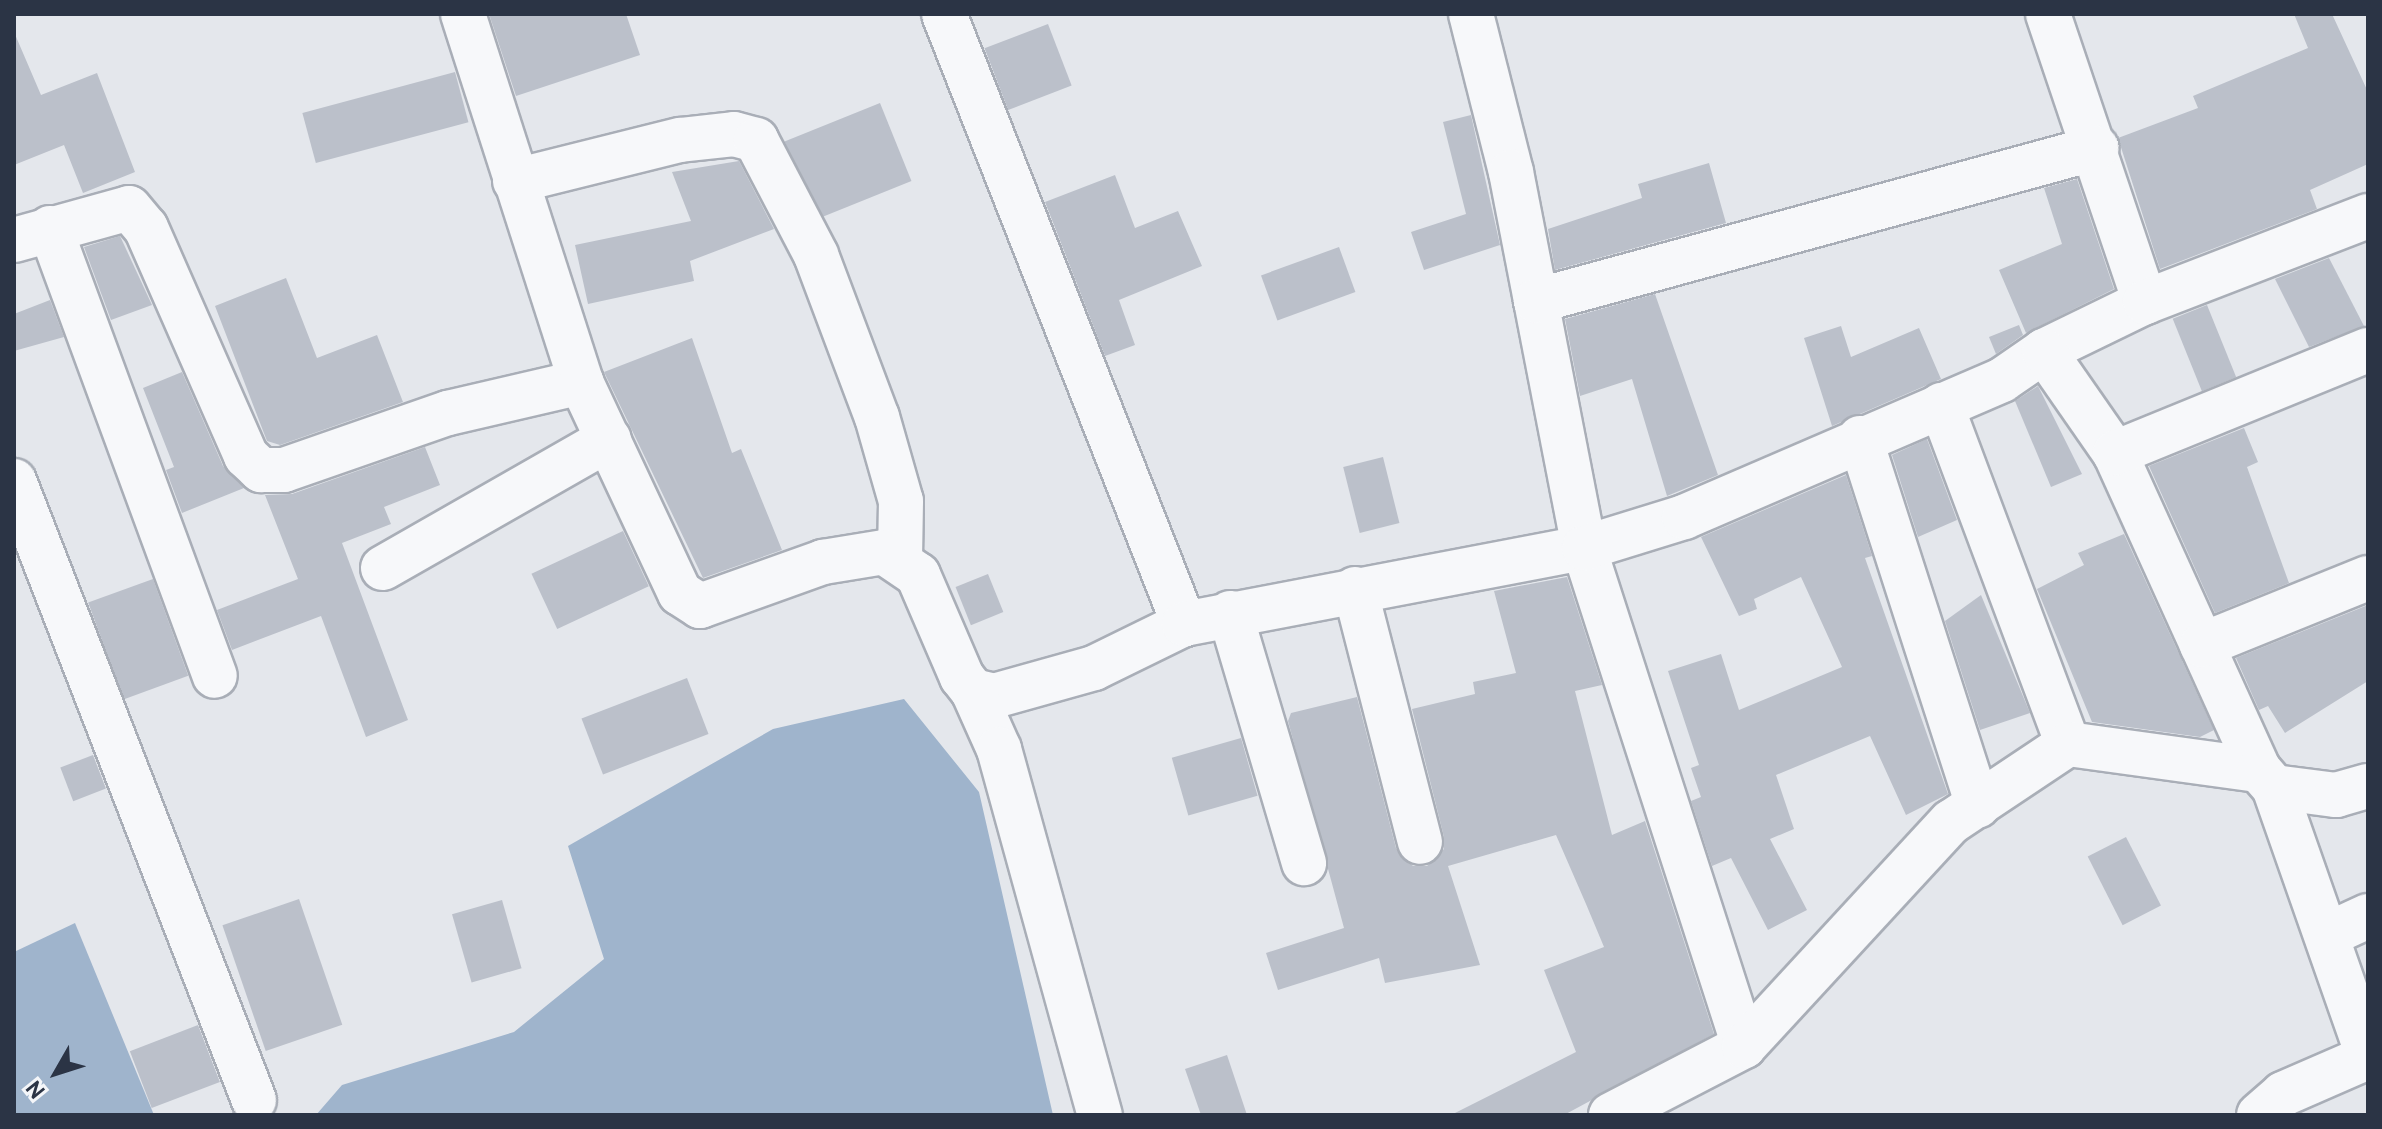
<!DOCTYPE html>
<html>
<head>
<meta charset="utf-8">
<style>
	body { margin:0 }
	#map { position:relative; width:2382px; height:1129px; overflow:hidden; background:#e4e7ec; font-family:Overpass,sans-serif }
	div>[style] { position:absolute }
	.water>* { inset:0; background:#9fb4cc }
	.building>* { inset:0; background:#bbc0ca; transform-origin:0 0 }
	.roads { filter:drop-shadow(2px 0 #a9aeb7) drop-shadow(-2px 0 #a9aeb7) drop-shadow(0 2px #a9aeb7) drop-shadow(0 -2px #a9aeb7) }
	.minor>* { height:44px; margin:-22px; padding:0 22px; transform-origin:22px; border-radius:22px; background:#f7f8fa }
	span { translate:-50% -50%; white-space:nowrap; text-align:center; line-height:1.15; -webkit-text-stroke:6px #f4f6f9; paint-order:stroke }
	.frame { position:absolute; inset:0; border:16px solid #2b3445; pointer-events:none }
	.north { position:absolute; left:16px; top:1033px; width:80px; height:80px; -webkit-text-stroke:6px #f4f6f9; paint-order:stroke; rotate:231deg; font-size:22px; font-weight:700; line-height:32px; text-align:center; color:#2b3445 }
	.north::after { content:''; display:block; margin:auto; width:28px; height:36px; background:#2b3445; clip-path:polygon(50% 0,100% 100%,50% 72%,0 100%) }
</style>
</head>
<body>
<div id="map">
	<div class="water">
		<div style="clip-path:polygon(904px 699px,979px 792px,1053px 1115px,316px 1115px,342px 1085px,514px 1032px,604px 959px,568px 846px,773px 729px)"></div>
		<div style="clip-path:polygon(75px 923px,154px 1115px,14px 1115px,14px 952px)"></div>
	</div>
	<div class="building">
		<div style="clip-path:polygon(489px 14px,626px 14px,640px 55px,516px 96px)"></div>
		<div style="clip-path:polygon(2294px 14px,2332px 14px,2368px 92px,2368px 164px,2310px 190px,2317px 209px,2160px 269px,2118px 138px,2198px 108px,2193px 96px,2308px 48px)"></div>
		<div style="left:1048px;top:24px;width:66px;height:68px;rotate:69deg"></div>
		<div style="clip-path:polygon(14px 32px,41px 95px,97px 73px,135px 172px,83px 193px,64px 145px,14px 165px)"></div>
		<div style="left:455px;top:72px;width:52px;height:158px;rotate:75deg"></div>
		<div style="left:880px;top:103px;width:84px;height:103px;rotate:68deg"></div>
		<div style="clip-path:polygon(1471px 115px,1500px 245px,1424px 270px,1411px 232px,1466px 214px,1443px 122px)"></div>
		<div style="clip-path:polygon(739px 161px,774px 229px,690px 261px,694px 281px,588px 304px,575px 245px,691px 221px,672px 172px)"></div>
		<div style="clip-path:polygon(1709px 163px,1726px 223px,1555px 270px,1548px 229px,1642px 198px,1638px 184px)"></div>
		<div style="clip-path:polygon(1115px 175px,1135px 228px,1178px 211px,1202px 266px,1119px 300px,1135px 345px,1105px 356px,1045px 202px)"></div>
		<div style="clip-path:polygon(2077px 179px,2114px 289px,2026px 333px,1999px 270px,2062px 244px,2044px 188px)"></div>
		<div style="clip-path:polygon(120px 236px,152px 305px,111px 320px,84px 247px)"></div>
		<div style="left:1339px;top:247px;width:48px;height:83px;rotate:70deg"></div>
		<div style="clip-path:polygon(2329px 258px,2364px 326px,2309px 347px,2275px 279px)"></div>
		<div style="clip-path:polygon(286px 278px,317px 358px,377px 335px,403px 402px,280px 445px,267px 441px,215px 306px)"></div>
		<div style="clip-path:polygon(1655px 294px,1718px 475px,1667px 496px,1632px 379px,1580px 396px,1565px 319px)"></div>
		<div style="clip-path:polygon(50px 300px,64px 337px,14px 351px,14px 314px)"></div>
		<div style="left:2207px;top:305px;width:78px;height:37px;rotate:68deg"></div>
		<div style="clip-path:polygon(2019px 325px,2023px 335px,1996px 354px,1989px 337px)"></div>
		<div style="clip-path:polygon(1841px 326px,1851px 357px,1919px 328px,1941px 379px,1832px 426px,1804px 338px)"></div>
		<div style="clip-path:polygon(692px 338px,732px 453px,741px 449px,782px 550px,703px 578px,604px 372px)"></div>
		<div style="clip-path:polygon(182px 372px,223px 466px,244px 488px,182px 513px,166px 470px,174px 467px,143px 388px)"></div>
		<div style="clip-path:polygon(2038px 386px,2082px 474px,2051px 487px,2015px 401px)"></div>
		<div style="clip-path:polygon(2244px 428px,2258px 462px,2247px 467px,2289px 583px,2215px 613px,2149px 466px)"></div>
		<div style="clip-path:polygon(1927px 439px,1957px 520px,1918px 537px,1892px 455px)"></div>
		<div style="clip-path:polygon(425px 447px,440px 485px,384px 507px,391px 524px,342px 543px,408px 720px,366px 737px,321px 616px,232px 650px,217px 610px,298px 579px,265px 495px,292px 494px)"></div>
		<div style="left:1383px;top:457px;width:68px;height:41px;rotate:76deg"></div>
		<div style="clip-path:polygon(1846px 475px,1872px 556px,1865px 558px,1948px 794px,1906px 815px,1870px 736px,1776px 775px,1794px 829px,1770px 839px,1807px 910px,1768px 930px,1731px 858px,1712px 866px,1691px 801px,1701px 797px,1691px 768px,1699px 765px,1668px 671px,1721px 654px,1739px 710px,1842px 667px,1801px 577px,1754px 599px,1757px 609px,1739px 616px,1701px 537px)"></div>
		<div style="left:623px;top:531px;width:61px;height:101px;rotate:65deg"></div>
		<div style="clip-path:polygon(2124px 534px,2214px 730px,2200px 737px,2092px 722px,2037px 589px,2084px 565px,2078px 553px)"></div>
		<div style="left:988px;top:574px;width:41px;height:35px;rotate:68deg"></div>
		<div style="clip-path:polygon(1567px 577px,1602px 685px,1575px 691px,1612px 835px,1645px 821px,1714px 1034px,1564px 1115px,1451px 1115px,1576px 1052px,1544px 970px,1604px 947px,1586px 904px,1556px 835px,1448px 866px,1480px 965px,1385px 983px,1379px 958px,1278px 990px,1266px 953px,1344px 928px,1288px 721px,1291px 713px,1357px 697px,1396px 848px,1413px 866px,1427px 866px,1444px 849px,1444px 837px,1412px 709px,1475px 694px,1473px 682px,1516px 673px,1494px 591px)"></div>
		<div style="left:153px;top:579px;width:103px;height:69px;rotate:70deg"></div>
		<div style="clip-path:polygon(1981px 595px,2030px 713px,1980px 730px,1945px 621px)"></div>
		<div style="clip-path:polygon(2368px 605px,2368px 681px,2285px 733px,2268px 706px,2259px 710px,2236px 658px)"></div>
		<div style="left:687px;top:678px;width:60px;height:113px;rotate:69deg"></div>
		<div style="left:1241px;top:738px;width:60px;height:72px;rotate:74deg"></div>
		<div style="left:93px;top:755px;width:36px;height:35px;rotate:69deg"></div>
		<div style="left:2126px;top:837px;width:77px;height:43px;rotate:63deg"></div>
		<div style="left:299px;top:899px;width:133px;height:81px;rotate:71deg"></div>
		<div style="left:502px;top:900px;width:71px;height:52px;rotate:74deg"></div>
		<div style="left:198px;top:1025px;width:61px;height:73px;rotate:69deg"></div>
		<div style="clip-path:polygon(1227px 1055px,1247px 1115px,1201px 1115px,1185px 1069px)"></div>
	</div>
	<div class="roads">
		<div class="minor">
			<div style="left:463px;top:14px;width:386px;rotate:72.2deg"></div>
			<div style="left:944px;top:14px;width:656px;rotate:68.52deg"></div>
			<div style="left:1471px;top:14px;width:163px;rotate:75.8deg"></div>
			<div style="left:1511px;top:172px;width:383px;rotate:79deg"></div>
			<div style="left:1584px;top:548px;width:523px;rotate:72.19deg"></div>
			<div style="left:2048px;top:14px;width:304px;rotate:71.4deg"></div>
			<div style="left:515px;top:181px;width:170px;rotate:-14deg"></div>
			<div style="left:680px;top:140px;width:54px;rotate:-6.3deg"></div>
			<div style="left:734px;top:134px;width:23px;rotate:15deg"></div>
			<div style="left:756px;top:140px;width:130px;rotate:62.4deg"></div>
			<div style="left:816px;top:255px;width:173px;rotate:69.4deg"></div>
			<div style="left:877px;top:417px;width:87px;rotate:74.1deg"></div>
			<div style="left:901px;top:501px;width:56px;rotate:91deg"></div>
			<div style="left:50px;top:228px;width:477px;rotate:69.8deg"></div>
			<div style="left:14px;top:240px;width:119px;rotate:-15.5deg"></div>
			<div style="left:129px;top:208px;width:26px;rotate:50deg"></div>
			<div style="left:146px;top:228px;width:249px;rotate:66.3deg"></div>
			<div style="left:246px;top:456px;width:21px;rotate:43deg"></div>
			<div style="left:261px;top:470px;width:23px"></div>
			<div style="left:284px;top:470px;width:174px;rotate:-19.2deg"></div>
			<div style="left:448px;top:413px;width:137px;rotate:-13.1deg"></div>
			<div style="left:581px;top:382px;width:233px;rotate:64.9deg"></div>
			<div style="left:680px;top:593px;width:24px;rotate:33deg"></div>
			<div style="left:700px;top:606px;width:131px;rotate:-19.7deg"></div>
			<div style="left:823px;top:562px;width:62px;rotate:-9.3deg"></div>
			<div style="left:884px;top:552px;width:41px;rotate:34.1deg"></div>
			<div style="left:918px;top:575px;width:111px;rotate:66.7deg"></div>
			<div style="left:962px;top:677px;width:18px;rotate:52deg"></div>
			<div style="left:973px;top:691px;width:22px;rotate:13deg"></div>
			<div style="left:994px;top:696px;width:104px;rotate:-15.6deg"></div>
			<div style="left:1094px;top:668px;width:100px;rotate:-26.1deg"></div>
			<div style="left:1184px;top:624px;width:407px;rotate:-10.8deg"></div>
			<div style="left:1584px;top:548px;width:105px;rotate:-17.2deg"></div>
			<div style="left:1684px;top:517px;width:346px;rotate:-23.3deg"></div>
			<div style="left:2002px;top:380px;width:51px;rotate:-34.6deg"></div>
			<div style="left:2044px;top:351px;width:112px;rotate:-25.9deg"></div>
			<div style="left:2145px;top:302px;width:239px;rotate:-21.1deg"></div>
			<div style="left:1536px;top:301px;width:581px;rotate:-15.28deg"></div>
			<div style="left:2044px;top:351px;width:124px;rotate:55.2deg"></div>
			<div style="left:2115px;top:453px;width:348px;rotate:65.6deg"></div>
			<div style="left:1941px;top:405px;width:362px;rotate:69.5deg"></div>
			<div style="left:1860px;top:438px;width:386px;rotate:72.2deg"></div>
			<div style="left:2115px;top:453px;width:273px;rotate:-22.2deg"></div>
			<div style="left:14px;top:481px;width:664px;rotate:68.81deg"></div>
			<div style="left:383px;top:568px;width:260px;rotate:-29.7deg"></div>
			<div style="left:1355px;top:589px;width:261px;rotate:75.6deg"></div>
			<div style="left:1230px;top:613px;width:261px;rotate:73.5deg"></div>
			<div style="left:2202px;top:645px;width:179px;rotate:-22deg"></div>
			<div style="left:973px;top:691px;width:64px;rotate:65.9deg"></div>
			<div style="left:999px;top:749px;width:380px;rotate:74.6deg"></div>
			<div style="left:2274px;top:787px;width:63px;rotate:7.4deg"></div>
			<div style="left:2336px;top:795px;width:33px;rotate:-16deg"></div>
			<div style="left:2329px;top:934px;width:43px;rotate:-24.8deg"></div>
			<div style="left:1611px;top:1115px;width:150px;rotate:-27.4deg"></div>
			<div style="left:1744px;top:1046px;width:305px;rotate:-47.3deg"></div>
			<div style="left:1951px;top:822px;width:141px;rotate:-33.7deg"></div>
			<div style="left:2068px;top:744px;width:193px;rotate:7.8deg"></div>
			<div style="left:2259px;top:770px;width:23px;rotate:49deg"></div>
			<div style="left:2274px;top:787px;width:285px;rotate:70.7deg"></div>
			<div style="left:2259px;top:1115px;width:32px;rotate:-41deg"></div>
			<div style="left:2283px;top:1094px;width:93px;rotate:-23.5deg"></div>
		</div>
	</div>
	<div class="frame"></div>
	<div class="north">N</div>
</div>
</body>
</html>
